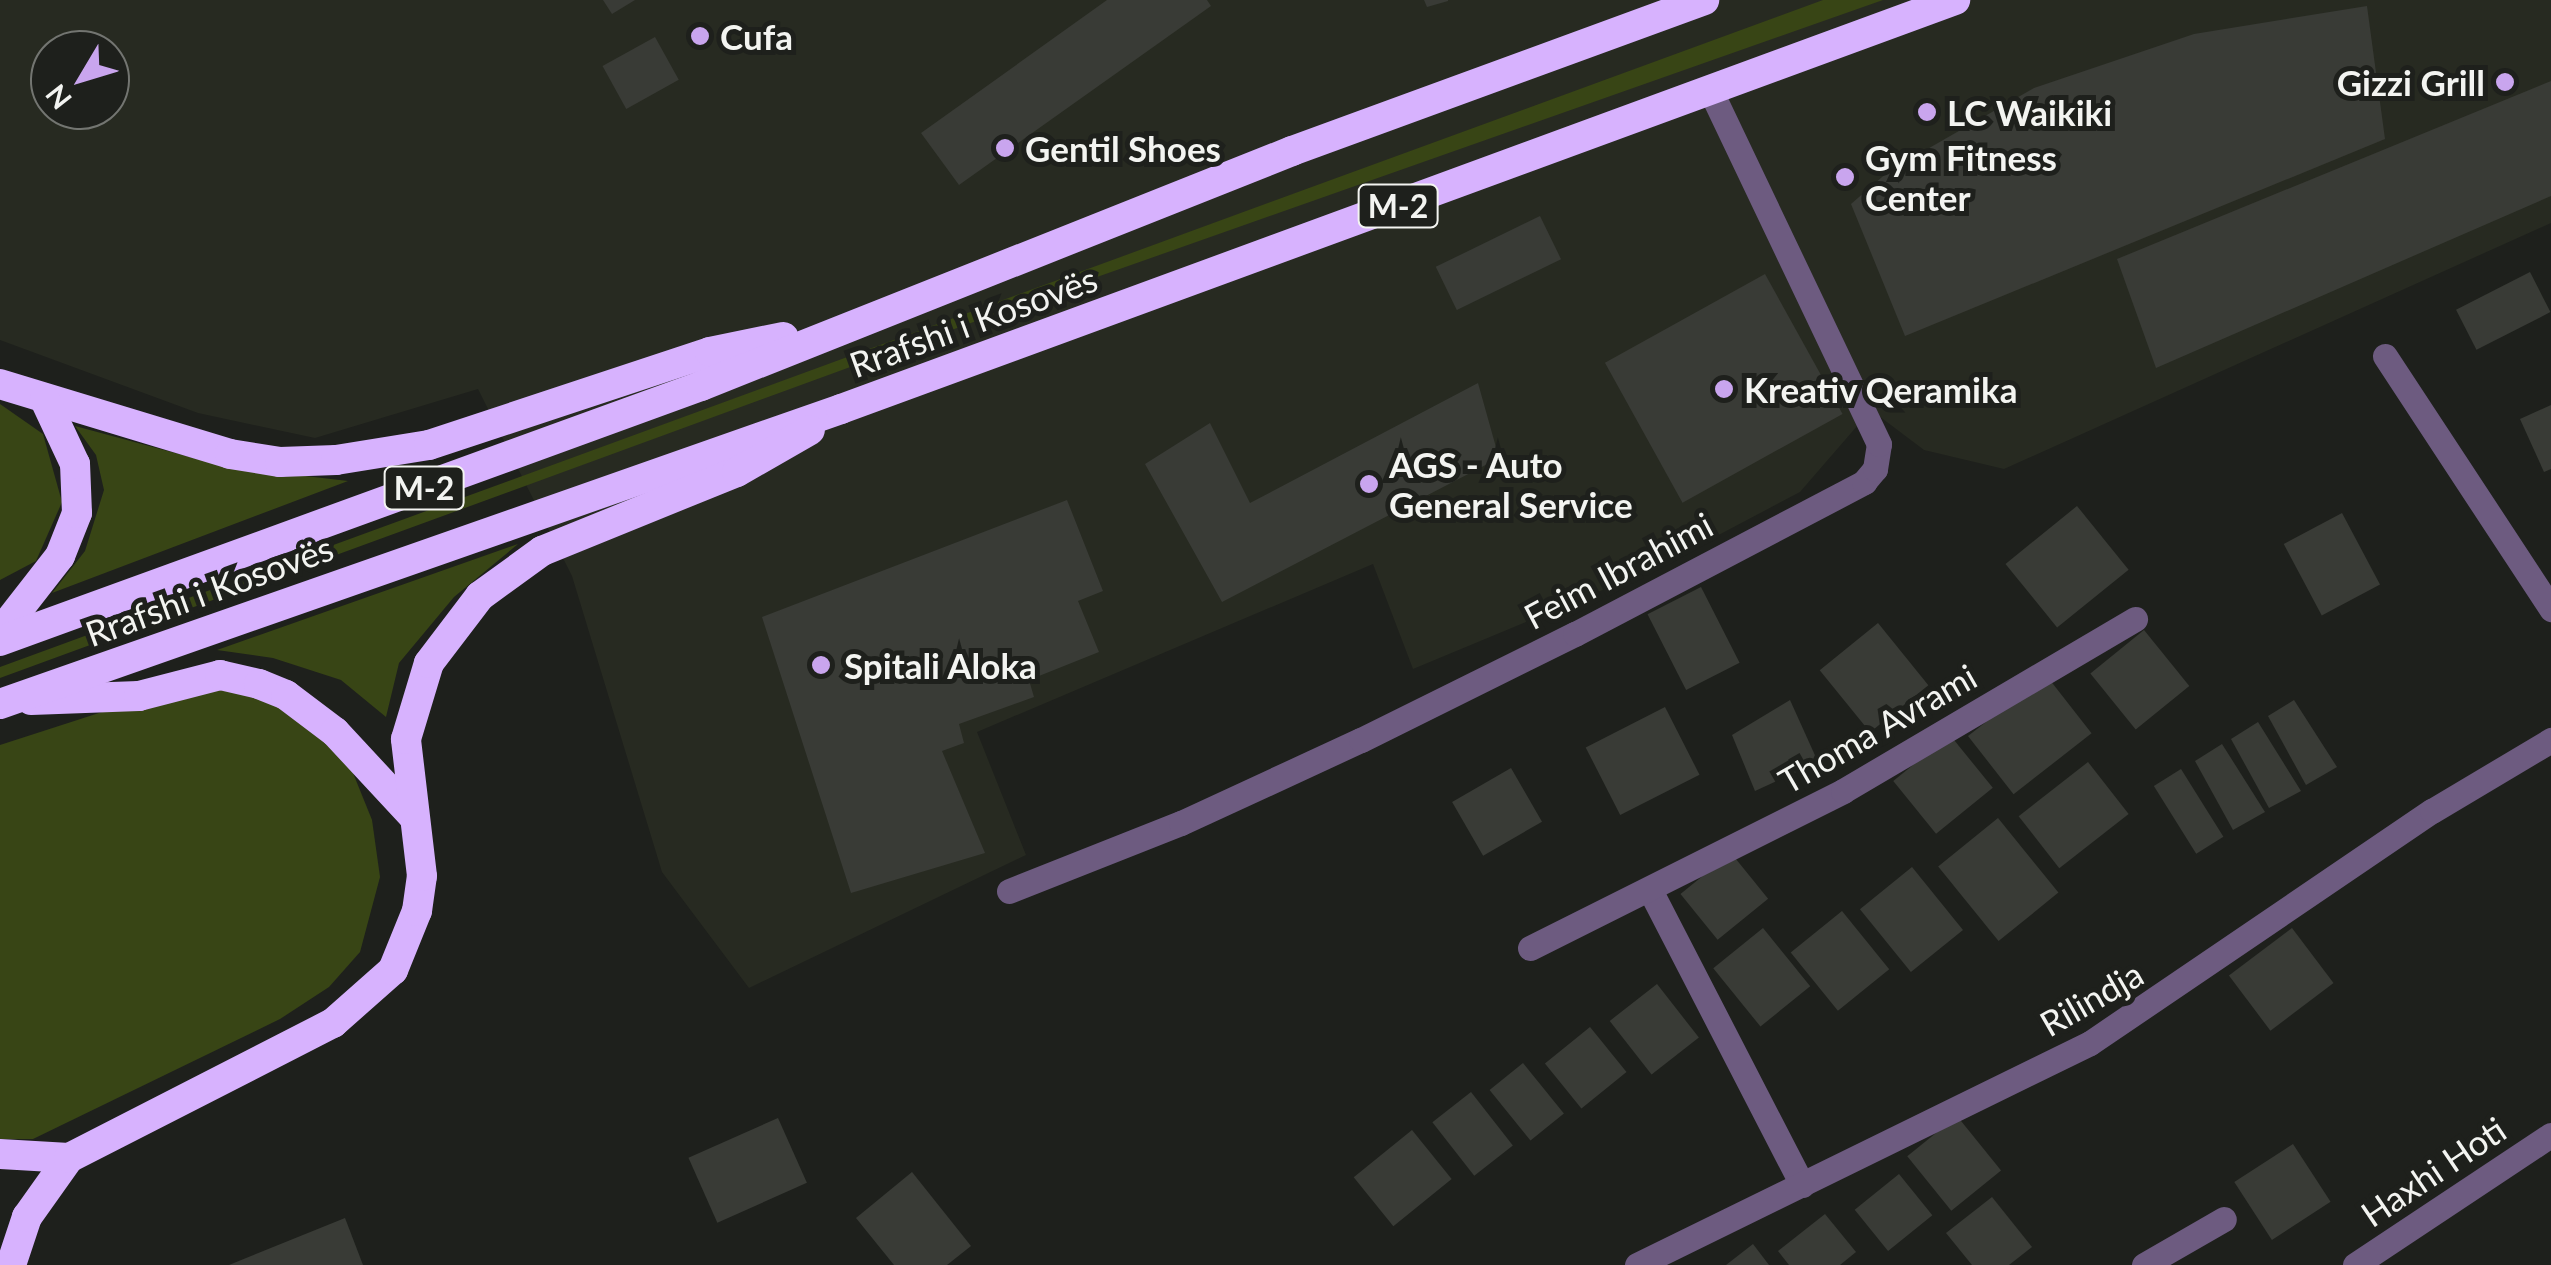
<!DOCTYPE html>
<html>
<head>
<meta charset="utf-8">
<style>
	body { margin:0 }
	#map { position:relative; width:2551px; height:1265px; overflow:hidden; background:#1e201c; font-family:Lato,sans-serif }
	div>[style] { position:absolute }
	.built>* { inset:0; background:#272a21 }
	.green>* { inset:0; background:#384515 }
	.building>* { inset:0; background:#393b36; transform-origin:0 0 }
	.street>* { height:25px; margin:-12.5px; padding:0 12.5px; transform-origin:12.5px; border-radius:12.5px; background:#6d5b80 }
	.highway>* { height:30px; margin:-15px; padding:0 15px; transform-origin:15px; border-radius:15px; background:#d7b2fe }
	.dots>* { width:28px; height:28px; translate:-50% -50%; box-sizing:border-box; border:5px solid #1e201c; border-radius:50% }
	span { translate:-50% -50%; white-space:nowrap; text-align:center; line-height:1.15; -webkit-text-stroke:10px #1e201c; paint-order:stroke }
	.shield-label span { padding:2px 8px; background:#1e201c; border:2px solid; border-radius:8px; -webkit-text-stroke-width:0 }
	.shield-label { font-size:32px; color:#f3f4f1; font-weight:700 }
	.poi-label { font-size:35px; color:#f3f4f1; font-weight:700 }
	.left { translate:0 -50%; text-align:left }
	.right { translate:-100% -50%; text-align:right }
	.street-label { font-size:35px; color:#f3f4f1 }
	.north { position:absolute; left:30px; top:30px; width:100px; height:100px; box-sizing:border-box; background:#1e201c; border:2px solid #737571; border-radius:50%; rotate:232deg; font-size:28px; font-weight:700; line-height:40px; text-align:center; color:#f3f4f1 }
	.north::after { content:''; display:block; margin:auto; width:35px; height:45px; background:#c9a5ee; clip-path:polygon(50% 0,100% 100%,50% 72%,0 100%) }
</style>
</head>
<body>
<div id="map">
	<div class="built">
		<div style="clip-path:polygon(evenodd,0 0,2551px 0,2551px 223px,2004px 469px,1924px 450px,1871px 410px,1800px 492px,1658px 567px,1413px 669px,1373px 564px,977px 732px,1026px 855px,749px 988px,662px 872px,572px 576px,478px 389px,315px 438px,198px 413px,0 340px,0 0,50px 50px,110px 50px,110px 110px,50px 110px,50px 50px)"></div>
	</div>
	<div class="green">
		<div style="clip-path:polygon(1823px 0,1883px 0,1080px 283px,0 678px,0 667px)"></div>
		<div style="clip-path:polygon(0 404px,43px 434px,62px 502px,36px 561px,0 580px)"></div>
		<div style="clip-path:polygon(75px 426px,227px 467px,348px 481px,52px 593px,85px 551px,104px 490px,96px 455px)"></div>
		<div style="clip-path:polygon(518px 544px,454px 597px,399px 663px,386px 717px,341px 680px,273px 658px,217px 650px)"></div>
		<div style="clip-path:polygon(223px 684px,290px 704px,351px 768px,372px 820px,380px 877px,360px 952px,329px 987px,280px 1019px,33px 1139px,0 1139px,0 745px,167px 691px)"></div>
	</div>
	<div class="building">
		<div style="clip-path:polygon(603px 0,635px 0,612px 14px)"></div>
		<div style="clip-path:polygon(1107px 0,1207px 0,1211px 6px,959px 185px,921px 133px)"></div>
		<div style="clip-path:polygon(1424px 0,1448px 0,1448px 1px,1427px 7px)"></div>
		<div style="clip-path:polygon(2367px 6px,2385px 139px,1905px 336px,1851px 204px,1889px 171px,2034px 88px,2194px 34px)"></div>
		<div style="left:655px;top:37px;width:49px;height:60px;rotate:61deg"></div>
		<div style="clip-path:polygon(2551px 81px,2551px 196px,2156px 368px,2117px 259px)"></div>
		<div style="left:1540px;top:216px;width:48px;height:116px;rotate:64deg"></div>
		<div style="left:2530px;top:272px;width:45px;height:83px;rotate:63deg"></div>
		<div style="left:1765px;top:274px;width:160px;height:183px;rotate:61deg"></div>
		<div style="clip-path:polygon(1478px 383px,1499px 458px,1222px 602px,1145px 464px,1210px 423px,1250px 503px)"></div>
		<div style="clip-path:polygon(2551px 405px,2551px 469px,2544px 472px,2520px 419px)"></div>
		<div style="clip-path:polygon(1067px 500px,1103px 591px,1078px 601px,1099px 652px,1029px 680px,1034px 697px,959px 724px,964px 743px,942px 751px,985px 853px,851px 893px,762px 617px)"></div>
		<div style="left:2077px;top:506px;width:82px;height:92px;rotate:51deg"></div>
		<div style="left:2342px;top:513px;width:81px;height:66px;rotate:62deg"></div>
		<div style="left:1701px;top:587px;width:85px;height:60px;rotate:63deg"></div>
		<div style="left:1878px;top:623px;width:80px;height:75px;rotate:51deg"></div>
		<div style="left:2144px;top:630px;width:72px;height:69px;rotate:51deg"></div>
		<div style="left:2046px;top:675px;width:74px;height:99px;rotate:52deg"></div>
		<div style="clip-path:polygon(1790px 700px,1818px 762px,1755px 791px,1732px 735px)"></div>
		<div style="clip-path:polygon(2294px 700px,2337px 767px,2306px 785px,2268px 716px)"></div>
		<div style="left:1665px;top:707px;width:76px;height:89px;rotate:63deg"></div>
		<div style="clip-path:polygon(2258px 722px,2301px 791px,2269px 808px,2231px 739px)"></div>
		<div style="left:1950px;top:735px;width:68px;height:73px;rotate:51deg"></div>
		<div style="clip-path:polygon(2222px 744px,2265px 812px,2233px 830px,2195px 761px)"></div>
		<div style="left:2088px;top:762px;width:66px;height:88px;rotate:52deg"></div>
		<div style="left:1511px;top:768px;width:62px;height:68px;rotate:60deg"></div>
		<div style="left:2181px;top:769px;width:80px;height:32px;rotate:58deg"></div>
		<div style="left:1998px;top:818px;width:96px;height:77px;rotate:51deg"></div>
		<div style="left:1731px;top:853px;width:59px;height:65px;rotate:51deg"></div>
		<div style="left:1912px;top:867px;width:81px;height:67px;rotate:51deg"></div>
		<div style="left:1842px;top:911px;width:75px;height:66px;rotate:51deg"></div>
		<div style="left:1763px;top:928px;width:75px;height:64px;rotate:51deg"></div>
		<div style="left:2292px;top:928px;width:69px;height:79px;rotate:53deg"></div>
		<div style="left:1657px;top:984px;width:68px;height:60px;rotate:52deg"></div>
		<div style="left:1590px;top:1027px;width:58px;height:58px;rotate:51deg"></div>
		<div style="left:1523px;top:1063px;width:65px;height:43px;rotate:51deg"></div>
		<div style="left:1471px;top:1092px;width:68px;height:49px;rotate:52deg"></div>
		<div style="left:1957px;top:1116px;width:70px;height:64px;rotate:51deg"></div>
		<div style="left:778px;top:1118px;width:71px;height:98px;rotate:66deg"></div>
		<div style="left:1412px;top:1130px;width:63px;height:75px;rotate:51deg"></div>
		<div style="left:2293px;top:1144px;width:69px;height:70px;rotate:57deg"></div>
		<div style="clip-path:polygon(912px 1172px,971px 1246px,947px 1265px,894px 1265px,856px 1218px)"></div>
		<div style="left:1899px;top:1174px;width:53px;height:57px;rotate:51deg"></div>
		<div style="clip-path:polygon(1992px 1197px,2032px 1247px,2009px 1265px,1972px 1265px,1946px 1233px)"></div>
		<div style="clip-path:polygon(1825px 1214px,1856px 1252px,1840px 1265px,1789px 1265px,1778px 1251px)"></div>
		<div style="clip-path:polygon(345px 1218px,363px 1265px,229px 1265px)"></div>
		<div style="clip-path:polygon(1753px 1244px,1769px 1265px,1726px 1265px)"></div>
	</div>
	<div class="street">
		<div style="left:2385px;top:356px;width:303px;rotate:56.7deg"></div>
		<div style="left:1650px;top:890px;width:332px;rotate:62.7deg"></div>
		<div style="left:1009px;top:891px;width:185px;rotate:-21.6deg"></div>
		<div style="left:1181px;top:823px;width:198px;rotate:-24.8deg"></div>
		<div style="left:1361px;top:740px;width:239px;rotate:-26.4deg"></div>
		<div style="left:1575px;top:634px;width:327px;rotate:-27.7deg"></div>
		<div style="left:1864px;top:482px;width:17px;rotate:-50deg"></div>
		<div style="left:1875px;top:469px;width:25px;rotate:-81deg"></div>
		<div style="left:1879px;top:444px;width:390px;rotate:-115.5deg"></div>
		<div style="left:1530px;top:948px;width:350px;rotate:-26.6deg"></div>
		<div style="left:1843px;top:791px;width:339px;rotate:-30.5deg"></div>
		<div style="left:1637px;top:1265px;width:504px;rotate:-26.11deg"></div>
		<div style="left:2090px;top:1043px;width:413px;rotate:-34.2deg"></div>
		<div style="left:2432px;top:811px;width:139px;rotate:-30.8deg"></div>
		<div style="left:2144px;top:1265px;width:92px;rotate:-29.9deg"></div>
		<div style="left:2355px;top:1265px;width:235px;rotate:-33.6deg"></div>
	</div>
	<div class="highway">
		<div style="left:0;top:384px;width:240px;rotate:16.9deg"></div>
		<div style="left:230px;top:454px;width:51px;rotate:9.1deg"></div>
		<div style="left:280px;top:462px;width:56px;rotate:-2deg"></div>
		<div style="left:336px;top:460px;width:94px;rotate:-9.2deg"></div>
		<div style="left:429px;top:445px;width:296px;rotate:-18.3deg"></div>
		<div style="left:710px;top:352px;width:75px;rotate:-11.6deg"></div>
		<div style="left:0;top:633px;width:98px;rotate:-52.1deg"></div>
		<div style="left:60px;top:556px;width:46px;rotate:-68.4deg"></div>
		<div style="left:77px;top:513px;width:49px;rotate:-92.3deg"></div>
		<div style="left:75px;top:464px;width:71px;rotate:-115.1deg"></div>
		<div style="left:0;top:641px;width:746px;rotate:-19.99deg"></div>
		<div style="left:701px;top:386px;width:636px;rotate:-21.68deg"></div>
		<div style="left:1292px;top:151px;width:439px;rotate:-20.1deg"></div>
		<div style="left:31px;top:700px;width:108px;rotate:-2.1deg"></div>
		<div style="left:139px;top:696px;width:84px;rotate:-14.5deg"></div>
		<div style="left:220px;top:675px;width:40px;rotate:13deg"></div>
		<div style="left:259px;top:684px;width:29px;rotate:22deg"></div>
		<div style="left:286px;top:695px;width:61px;rotate:37.1deg"></div>
		<div style="left:335px;top:732px;width:115px;rotate:47.1deg"></div>
		<div style="left:0;top:704px;width:891px;rotate:-19.33deg"></div>
		<div style="left:841px;top:409px;width:1187px;rotate:-20.16deg"></div>
		<div style="left:0;top:1154px;width:69px;rotate:3.3deg"></div>
		<div style="left:11px;top:1265px;width:51px;rotate:-71.6deg"></div>
		<div style="left:27px;top:1217px;width:72px;rotate:-54.6deg"></div>
		<div style="left:69px;top:1158px;width:297px;rotate:-27.1deg"></div>
		<div style="left:333px;top:1023px;width:80px;rotate:-41.5deg"></div>
		<div style="left:393px;top:970px;width:64px;rotate:-67.9deg"></div>
		<div style="left:417px;top:911px;width:35px;rotate:-82deg"></div>
		<div style="left:422px;top:876px;width:138px;rotate:-96.7deg"></div>
		<div style="left:406px;top:739px;width:79px;rotate:-73.2deg"></div>
		<div style="left:429px;top:663px;width:84px;rotate:-52.7deg"></div>
		<div style="left:480px;top:596px;width:77px;rotate:-36deg"></div>
		<div style="left:542px;top:551px;width:210px;rotate:-22.1deg"></div>
		<div style="left:737px;top:472px;width:84px;rotate:-29.9deg"></div>
	</div>
	<div class="dots">
		<div style="left:700px;top:36px;background:#c9a5ee"></div>
		<div style="left:2505px;top:82px;background:#c9a5ee"></div>
		<div style="left:1927px;top:112px;background:#c9a5ee"></div>
		<div style="left:1005px;top:148px;background:#c9a5ee"></div>
		<div style="left:1845px;top:177px;background:#c9a5ee"></div>
		<div style="left:1724px;top:389px;background:#c9a5ee"></div>
		<div style="left:1369px;top:484px;background:#c9a5ee"></div>
		<div style="left:821px;top:665px;background:#c9a5ee"></div>
	</div>
	<div class="shield-label">
		<span style="left:1398px;top:206px">M-2</span>
		<span style="left:424px;top:488px">M-2</span>
	</div>
	<div class="poi-label">
		<span class="left" style="left:720px;top:36px">Cufa</span>
		<span class="right" style="left:2485px;top:82px">Gizzi Grill</span>
		<span class="left" style="left:1947px;top:112px">LC Waikiki</span>
		<span class="left" style="left:1025px;top:148px">Gentil Shoes</span>
		<span class="left" style="left:1865px;top:177px">Gym Fitness<br>Center</span>
		<span class="left" style="left:1744px;top:389px">Kreativ Qeramika</span>
		<span class="left" style="left:1389px;top:484px">AGS - Auto<br>General Service</span>
		<span class="left" style="left:844px;top:665px">Spitali Aloka</span>
	</div>
	<div class="street-label">
		<span style="left:973px;top:321px;rotate:-20deg">Rrafshi i Kosovës</span>
		<span style="left:1618px;top:570px;rotate:-28deg">Feim Ibrahimi</span>
		<span style="left:209px;top:590px;rotate:-20deg">Rrafshi i Kosovës</span>
		<span style="left:1877px;top:728px;rotate:-30deg">Thoma Avrami</span>
		<span style="left:2091px;top:998px;rotate:-30deg">Rilindja</span>
		<span style="left:2433px;top:1171px;rotate:-34deg">Haxhi Hoti</span>
	</div>
	<div class="north">N</div>
</div>
</body>
</html>
